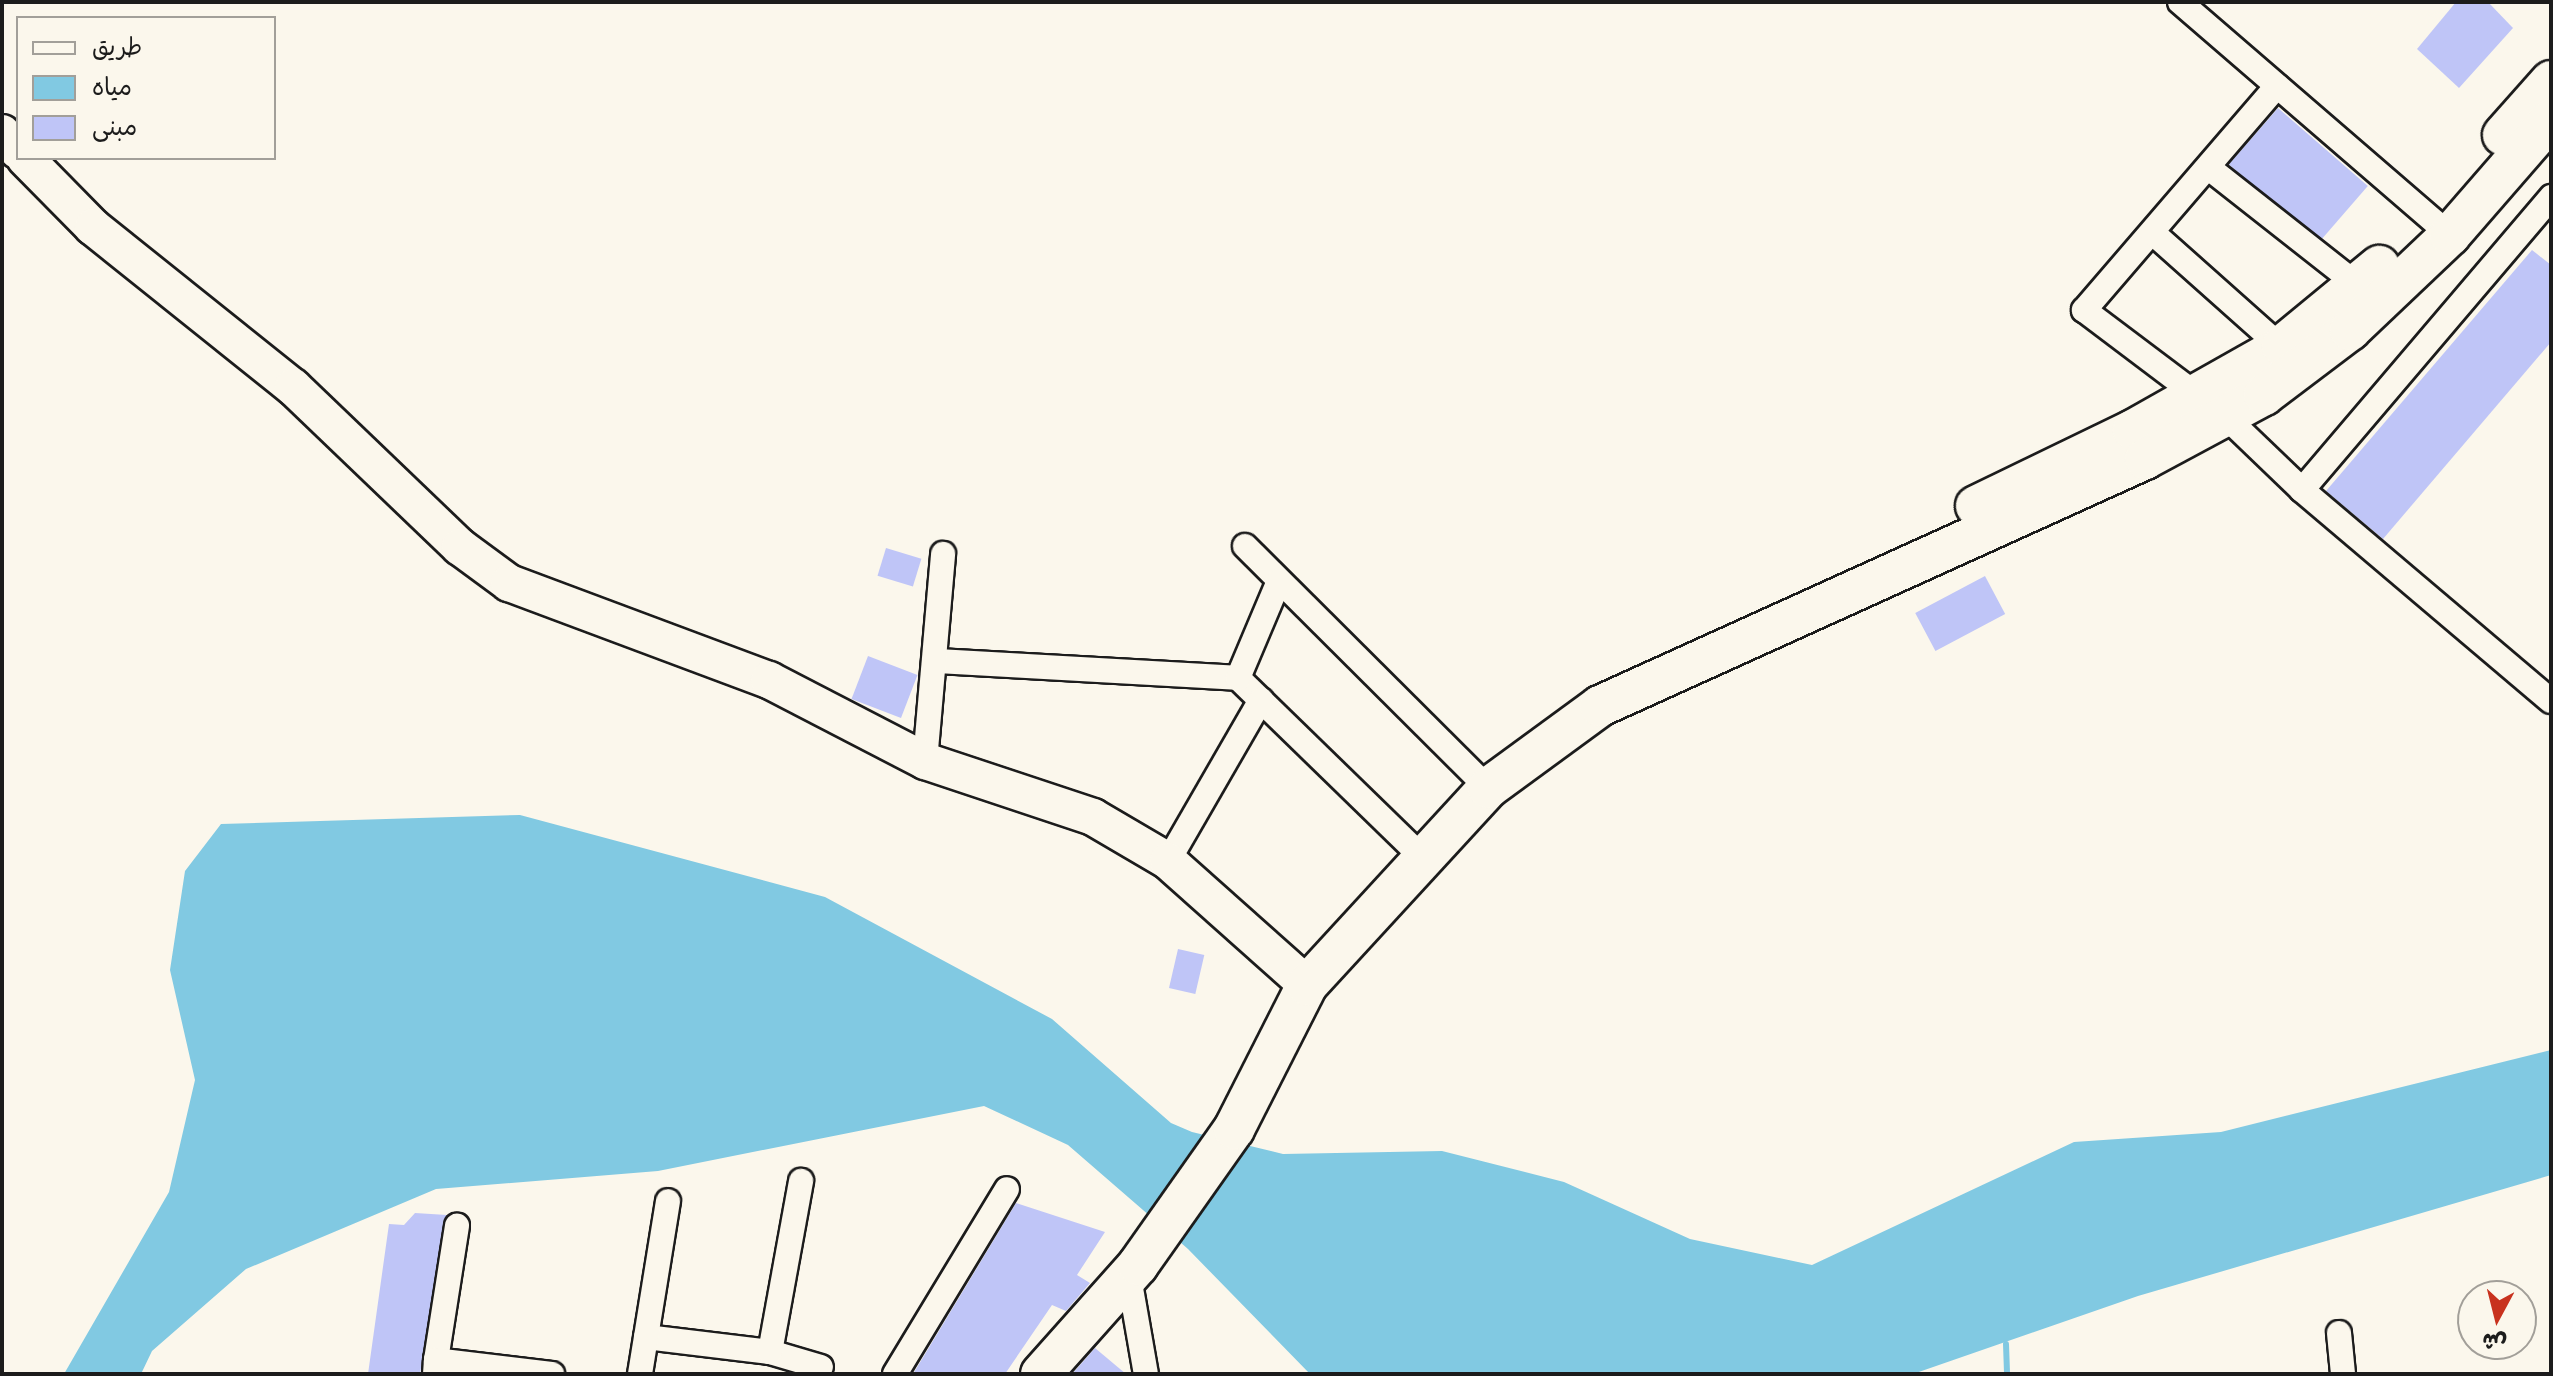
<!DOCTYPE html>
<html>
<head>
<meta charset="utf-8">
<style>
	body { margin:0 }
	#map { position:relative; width:2553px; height:1376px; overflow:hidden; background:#fbf7ec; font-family:Pangolin,"Playpen Sans Arabic",sans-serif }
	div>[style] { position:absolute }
	.water>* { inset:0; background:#81c9e2 }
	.stream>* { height:6px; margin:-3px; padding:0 3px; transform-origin:3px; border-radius:3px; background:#81c9e2 }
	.building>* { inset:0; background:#bfc5f7; transform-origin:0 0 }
	.roads { filter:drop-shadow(2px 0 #1c1c1c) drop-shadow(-2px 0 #1c1c1c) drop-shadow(0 2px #1c1c1c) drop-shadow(0 -2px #1c1c1c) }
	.minor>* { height:24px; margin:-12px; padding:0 12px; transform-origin:12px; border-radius:12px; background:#fbf7ec }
	.secondary>* { height:36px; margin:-18px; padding:0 18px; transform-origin:18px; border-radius:18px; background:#fbf7ec }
	.primary>* { height:40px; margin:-20px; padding:0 20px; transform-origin:20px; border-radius:20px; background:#fbf7ec }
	span { translate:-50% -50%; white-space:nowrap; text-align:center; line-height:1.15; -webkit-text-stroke:6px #fbf7ec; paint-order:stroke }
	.frame { position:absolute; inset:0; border:4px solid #1c1c1c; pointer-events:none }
	.legend { position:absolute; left:16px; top:16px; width:260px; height:144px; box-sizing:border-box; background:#fbf7ec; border:2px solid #a29f99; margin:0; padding:10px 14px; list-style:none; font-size:24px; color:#1c1c1c }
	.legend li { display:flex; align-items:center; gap:16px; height:40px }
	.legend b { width:40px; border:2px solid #a29f99 }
	.north { position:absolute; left:2457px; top:1280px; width:80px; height:80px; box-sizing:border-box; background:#fbf7ec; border:2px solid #a29f99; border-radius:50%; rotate:187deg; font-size:22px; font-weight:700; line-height:32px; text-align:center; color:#1c1c1c }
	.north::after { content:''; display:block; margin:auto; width:28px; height:36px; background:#c8321e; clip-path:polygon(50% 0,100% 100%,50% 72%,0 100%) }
</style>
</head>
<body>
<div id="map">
	<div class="water">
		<div style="clip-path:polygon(520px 815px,825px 897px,1052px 1019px,1171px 1123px,1192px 1132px,1283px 1154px,1442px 1151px,1564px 1182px,1690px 1239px,1812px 1265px,2074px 1142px,2221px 1132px,2551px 1050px,2551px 1175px,2138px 1296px,1913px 1374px,1310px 1374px,1188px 1249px,1068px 1145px,984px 1106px,658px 1171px,436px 1189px,246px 1269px,152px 1351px,141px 1374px,64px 1374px,169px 1192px,195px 1080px,170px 970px,185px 871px,221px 824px)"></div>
	</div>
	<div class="stream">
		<div style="left:2006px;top:1344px;width:30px;rotate:88deg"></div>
	</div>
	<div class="building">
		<div style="clip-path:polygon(2456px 2px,2488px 2px,2513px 28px,2459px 88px,2417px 49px)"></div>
		<div style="left:2278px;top:108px;width:119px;height:75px;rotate:41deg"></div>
		<div style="clip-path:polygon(2532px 250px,2551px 265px,2551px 342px,2383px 539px,2326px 491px)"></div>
		<div style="left:886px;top:548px;width:37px;height:29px;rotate:17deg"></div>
		<div style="left:1985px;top:576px;width:43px;height:79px;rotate:62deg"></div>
		<div style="left:868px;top:656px;width:53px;height:46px;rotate:21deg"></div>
		<div style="left:1178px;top:949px;width:27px;height:40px;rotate:13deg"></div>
		<div style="clip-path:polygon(1016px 1203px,1105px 1232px,1077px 1275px,1090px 1283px,1066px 1311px,1052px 1305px,1005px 1374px,913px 1374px)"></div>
		<div style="clip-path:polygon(415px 1213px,447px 1215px,420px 1374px,368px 1374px,389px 1224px,404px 1225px)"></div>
		<div style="clip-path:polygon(1095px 1348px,1126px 1374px,1072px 1374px)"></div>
	</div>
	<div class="roads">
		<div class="minor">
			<div style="left:2180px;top:2px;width:357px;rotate:40.8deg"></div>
			<div style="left:2277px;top:86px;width:296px;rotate:130.7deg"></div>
			<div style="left:2084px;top:310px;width:178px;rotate:37deg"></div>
			<div style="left:2226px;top:417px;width:105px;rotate:43.8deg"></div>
			<div style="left:2302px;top:490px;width:326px;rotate:40.3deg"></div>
			<div style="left:2209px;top:168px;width:197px;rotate:38.2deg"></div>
			<div style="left:2153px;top:233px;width:182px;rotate:41.7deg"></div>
			<div style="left:2302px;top:490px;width:385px;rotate:-49.6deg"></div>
			<div style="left:1245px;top:546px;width:343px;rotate:44.9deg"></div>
			<div style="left:936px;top:661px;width:302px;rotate:3.2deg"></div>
			<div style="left:1238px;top:678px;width:257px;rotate:44.2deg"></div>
			<div style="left:1238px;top:678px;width:105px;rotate:-67.1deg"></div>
			<div style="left:925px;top:761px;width:208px;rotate:-85deg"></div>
			<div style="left:1168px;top:861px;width:186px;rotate:-60deg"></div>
			<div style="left:1129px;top:1277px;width:98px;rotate:80.1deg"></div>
			<div style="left:2339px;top:1333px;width:41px;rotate:84.4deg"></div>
			<div style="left:646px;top:1337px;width:125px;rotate:6.9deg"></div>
			<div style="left:770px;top:1352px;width:53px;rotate:16.4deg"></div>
			<div style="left:770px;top:1352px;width:174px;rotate:-79.7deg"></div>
			<div style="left:436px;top:1360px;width:136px;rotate:-81.1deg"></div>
			<div style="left:435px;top:1374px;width:14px;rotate:-86deg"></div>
			<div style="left:436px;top:1360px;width:117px;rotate:6.9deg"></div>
			<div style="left:640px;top:1374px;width:175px;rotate:-80.8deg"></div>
			<div style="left:895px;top:1374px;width:216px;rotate:-58.8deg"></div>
		</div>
		<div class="secondary">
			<div style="left:2px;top:133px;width:24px;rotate:48deg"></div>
			<div style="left:25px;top:158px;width:97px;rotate:45.4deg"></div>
			<div style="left:93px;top:227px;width:256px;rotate:38.7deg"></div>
			<div style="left:293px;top:387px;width:231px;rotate:43.8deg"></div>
			<div style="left:460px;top:547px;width:61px;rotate:36.3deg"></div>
			<div style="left:509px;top:583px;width:278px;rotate:20.5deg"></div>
			<div style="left:769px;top:680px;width:176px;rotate:27.4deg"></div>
			<div style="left:925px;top:761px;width:177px;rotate:18.4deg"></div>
			<div style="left:1093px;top:817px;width:87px;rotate:30.4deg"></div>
			<div style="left:1168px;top:861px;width:186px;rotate:41.7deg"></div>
		</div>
		<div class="primary">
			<div style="left:2503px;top:135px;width:72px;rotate:-48.4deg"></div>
			<div style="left:1976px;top:506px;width:174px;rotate:-25.8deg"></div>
			<div style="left:2133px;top:430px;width:171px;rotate:-29.4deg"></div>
			<div style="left:2282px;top:346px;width:126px;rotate:-39.5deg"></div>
			<div style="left:1041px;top:1374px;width:146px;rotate:-48.3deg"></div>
			<div style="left:1138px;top:1265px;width:166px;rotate:-54.8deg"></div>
			<div style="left:1234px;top:1129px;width:161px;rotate:-63.1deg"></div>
			<div style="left:1307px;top:985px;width:268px;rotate:-47.4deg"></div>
			<div style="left:1488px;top:788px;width:139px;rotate:-36.2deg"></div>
			<div style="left:1600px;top:706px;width:598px;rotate:-24.38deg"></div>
			<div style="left:2145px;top:459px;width:135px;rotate:-28.3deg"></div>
			<div style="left:2264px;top:395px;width:108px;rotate:-37.1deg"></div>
			<div style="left:2350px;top:330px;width:138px;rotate:-43.5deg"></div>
			<div style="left:2450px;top:235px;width:154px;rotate:-49deg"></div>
		</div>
	</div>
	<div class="frame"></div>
	<ul class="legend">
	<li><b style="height:10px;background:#fbf7ec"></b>طريق</li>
	<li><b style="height:22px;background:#81c9e2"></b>مياه</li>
	<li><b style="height:22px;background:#bfc5f7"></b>مبنى</li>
	</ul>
	<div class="north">ش</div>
</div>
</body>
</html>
